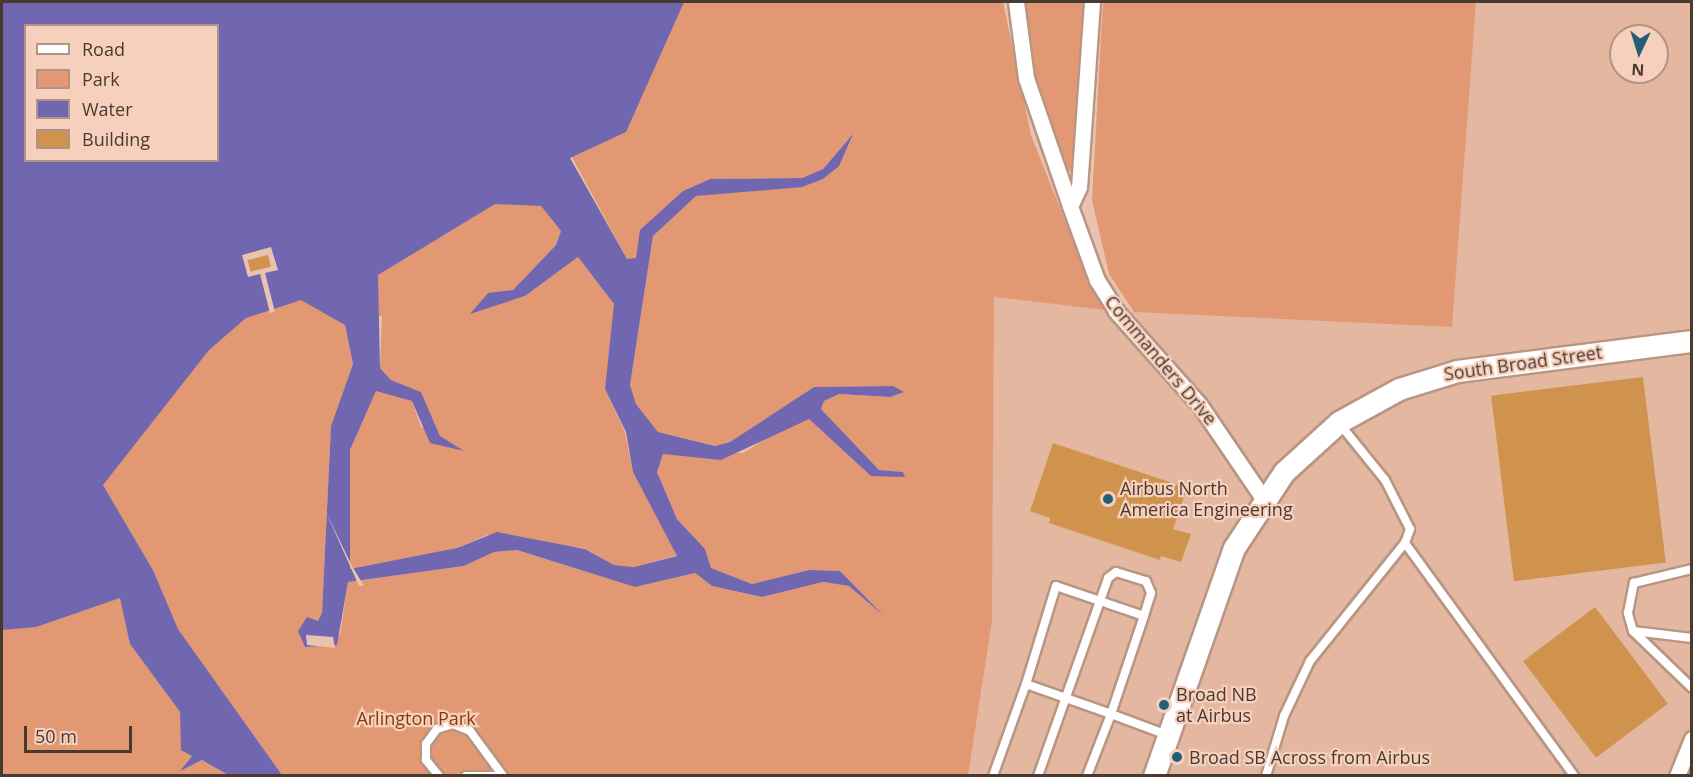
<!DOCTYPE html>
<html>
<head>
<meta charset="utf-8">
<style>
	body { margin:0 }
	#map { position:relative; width:1693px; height:777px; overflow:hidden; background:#e9c3b0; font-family:"Open Sans",sans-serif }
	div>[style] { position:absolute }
	.built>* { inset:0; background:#e4b7a0 }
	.green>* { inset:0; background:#e29973 }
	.water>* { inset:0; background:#7167b1 }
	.pier>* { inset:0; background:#e9c3b0 }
	.building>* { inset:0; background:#cf934e; transform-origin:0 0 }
	.roads { filter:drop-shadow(2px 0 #b99583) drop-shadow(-2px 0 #b99583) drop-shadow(0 2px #b99583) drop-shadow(0 -2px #b99583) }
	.lane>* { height:8px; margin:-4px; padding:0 4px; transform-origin:4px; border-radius:4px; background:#fff }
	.street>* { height:15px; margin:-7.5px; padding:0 7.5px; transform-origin:7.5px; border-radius:7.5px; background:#fff }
	.secondary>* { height:21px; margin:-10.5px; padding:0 10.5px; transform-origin:10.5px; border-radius:10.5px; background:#fff }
	.dots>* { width:16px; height:16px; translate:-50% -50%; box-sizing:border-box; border:3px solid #f7d0bd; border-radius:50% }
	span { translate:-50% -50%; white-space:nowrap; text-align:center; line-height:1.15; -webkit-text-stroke:4.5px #f7d0bd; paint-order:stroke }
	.street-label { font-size:18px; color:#483931 }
	.poi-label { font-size:18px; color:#483931 }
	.left { translate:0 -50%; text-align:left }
	.park-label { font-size:18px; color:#843c0b }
	.frame { position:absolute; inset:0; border:3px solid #483931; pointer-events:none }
	.legend { position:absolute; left:24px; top:24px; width:195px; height:138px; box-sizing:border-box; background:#f7d0bd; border:2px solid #b19485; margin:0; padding:8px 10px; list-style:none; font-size:18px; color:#483931 }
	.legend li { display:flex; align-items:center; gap:12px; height:30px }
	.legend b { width:30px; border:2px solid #b19485 }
	.north { position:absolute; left:1609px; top:24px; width:60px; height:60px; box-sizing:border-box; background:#f7d0bd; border:2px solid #b19485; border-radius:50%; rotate:184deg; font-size:16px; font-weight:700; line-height:24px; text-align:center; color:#483931 }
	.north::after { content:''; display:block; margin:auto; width:21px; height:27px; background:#245f78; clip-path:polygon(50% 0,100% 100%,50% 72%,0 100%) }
	.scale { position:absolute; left:24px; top:726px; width:108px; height:27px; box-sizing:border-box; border:3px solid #483931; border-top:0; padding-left:8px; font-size:18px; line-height:21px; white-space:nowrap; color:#483931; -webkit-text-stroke:4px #f7d0bd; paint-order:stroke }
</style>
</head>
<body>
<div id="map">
	<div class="built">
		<div style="clip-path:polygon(evenodd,1476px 2px,1691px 2px,1691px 775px,963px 776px,992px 621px,994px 296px,1116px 311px,1452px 327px,1476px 2px,1621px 36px,1657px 36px,1657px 72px,1621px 72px,1621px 36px)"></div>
	</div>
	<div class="green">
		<div style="clip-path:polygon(488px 2px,1003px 2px,1031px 135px,1089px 281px,1106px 310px,994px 297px,992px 621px,968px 775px,282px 775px,178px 629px,153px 570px,103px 485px,130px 644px,180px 712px,192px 756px,181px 770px,202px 760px,228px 775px,2px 776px,2px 113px,26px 160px,218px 160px,541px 206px,561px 231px,556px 245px,513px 290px,488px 293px,472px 313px,525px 296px,578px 257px,614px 304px,616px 327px,605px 389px,625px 432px,633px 472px,678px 555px,634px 567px,614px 565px,584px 548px,487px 535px,457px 548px,361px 569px,349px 569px,350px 450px,376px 390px,412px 401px,421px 427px,440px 436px,421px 392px,391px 380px,380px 368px,382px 316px,315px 305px,345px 325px,353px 364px,331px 426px,322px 613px,305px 647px,340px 635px,348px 582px,464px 566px,494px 552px,517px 550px,635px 587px,695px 573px,712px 586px,762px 597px,823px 582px,849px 586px,882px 614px,840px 571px,809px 570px,752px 584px,711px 568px,705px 549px,677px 519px,657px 472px,662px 454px,743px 453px,800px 418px,809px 419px,871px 475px,903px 472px,879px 470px,821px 409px,824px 401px,839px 394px,890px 397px,893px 386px,814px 387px,730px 442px,715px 446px,658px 432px,636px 404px,630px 385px,653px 236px,695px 196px,823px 179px,851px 136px,823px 169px,802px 178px,710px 179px,683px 191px,636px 259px,627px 259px)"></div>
		<div style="clip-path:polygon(1022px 2px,1086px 2px,1075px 177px,1062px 162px,1032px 78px)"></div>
		<div style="clip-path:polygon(1103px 2px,1476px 2px,1452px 327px,1134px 312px,1109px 274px,1092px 200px)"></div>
	</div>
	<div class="water">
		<div style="clip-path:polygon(evenodd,2px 2px,684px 2px,626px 132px,570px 158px,627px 259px,636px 258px,640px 230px,683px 191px,710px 179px,802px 178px,823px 169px,853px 134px,839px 166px,823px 179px,802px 187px,696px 196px,653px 236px,630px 385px,636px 404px,658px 432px,715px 446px,730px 442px,814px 387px,893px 386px,904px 392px,890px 397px,839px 394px,824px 401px,821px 409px,879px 470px,903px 472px,905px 477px,871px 476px,809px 419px,721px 460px,663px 454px,657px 472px,677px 519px,705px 549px,711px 568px,752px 584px,809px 570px,840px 571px,884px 616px,849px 586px,823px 582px,762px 597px,712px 586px,695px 573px,635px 587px,517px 550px,494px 552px,464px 566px,348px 582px,337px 645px,305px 647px,298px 631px,307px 617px,318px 621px,322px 613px,331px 426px,353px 364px,345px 325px,301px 300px,246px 318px,209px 350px,103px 485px,153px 570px,178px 629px,282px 775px,228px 775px,202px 760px,180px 771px,192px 756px,181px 750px,180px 712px,130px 644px,120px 598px,36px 627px,2px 630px,2px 2px,26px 26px,218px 26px,218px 160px,26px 160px,26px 26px,2px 2px,495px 204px,541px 206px,561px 231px,556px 245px,513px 290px,488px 293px,470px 314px,525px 296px,578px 257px,614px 304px,605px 389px,626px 432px,633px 472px,677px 556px,634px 567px,614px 565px,585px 549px,497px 532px,457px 548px,350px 569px,350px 450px,376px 391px,412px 401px,430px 443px,464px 451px,440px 436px,421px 392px,391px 380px,380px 368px,378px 275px,495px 204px)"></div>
	</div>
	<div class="pier">
		<div style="clip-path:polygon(271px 247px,278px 270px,265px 273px,275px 312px,270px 313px,260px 274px,248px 277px,242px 255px)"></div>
		<div style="clip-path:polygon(325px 510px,352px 566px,364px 586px,359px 586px)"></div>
		<div style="clip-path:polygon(306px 635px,333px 637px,335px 648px,307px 645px)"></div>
	</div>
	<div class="building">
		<div style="left:268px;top:255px;width:12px;height:21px;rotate:76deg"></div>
		<div style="left:1643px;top:377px;width:187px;height:153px;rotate:83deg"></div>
		<div style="clip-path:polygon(1053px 443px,1187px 488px,1173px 529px,1191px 534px,1181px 562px,1161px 556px,1160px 560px,1049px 523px,1050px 518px,1030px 511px)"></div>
		<div style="left:1595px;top:607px;width:121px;height:90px;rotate:53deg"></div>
	</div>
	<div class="roads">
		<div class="lane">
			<div style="left:1405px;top:543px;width:288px;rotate:54deg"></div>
			<div style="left:1633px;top:631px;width:19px;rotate:-106deg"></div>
			<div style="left:1628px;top:613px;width:31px;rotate:-79deg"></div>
			<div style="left:1634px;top:583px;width:60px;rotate:-13.6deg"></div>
			<div style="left:1692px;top:638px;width:59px;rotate:-173.2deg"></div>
			<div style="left:1633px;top:631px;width:82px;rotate:44deg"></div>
			<div style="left:439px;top:776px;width:21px;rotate:-129deg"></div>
			<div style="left:426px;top:760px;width:16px;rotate:-90deg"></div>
			<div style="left:426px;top:744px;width:19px;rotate:-54deg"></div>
			<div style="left:437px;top:729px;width:17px;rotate:-17deg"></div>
			<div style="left:453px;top:724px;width:18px;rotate:22deg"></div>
			<div style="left:470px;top:731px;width:56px;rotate:53.7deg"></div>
			<div style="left:466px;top:776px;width:32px"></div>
			<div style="left:993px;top:776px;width:98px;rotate:-70.3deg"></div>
			<div style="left:1038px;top:776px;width:210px;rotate:-70.5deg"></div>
			<div style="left:1108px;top:578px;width:10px;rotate:-37deg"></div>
			<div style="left:1116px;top:572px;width:31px;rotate:17deg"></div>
			<div style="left:1146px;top:581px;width:13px;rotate:67deg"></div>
			<div style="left:1151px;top:593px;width:24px;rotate:107deg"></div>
			<div style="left:1087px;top:776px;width:66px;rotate:-68.8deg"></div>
			<div style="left:1111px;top:714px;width:103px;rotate:-71.4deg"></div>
			<div style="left:1144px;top:616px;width:93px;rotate:-161.2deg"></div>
			<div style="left:1056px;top:586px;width:102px;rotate:107deg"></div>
			<div style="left:1026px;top:684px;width:90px;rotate:19.4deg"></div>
			<div style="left:1111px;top:714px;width:60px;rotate:20.6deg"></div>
			<div style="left:1266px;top:776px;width:63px;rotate:-73.3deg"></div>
			<div style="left:1284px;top:716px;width:61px;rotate:-64.7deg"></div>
			<div style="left:1310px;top:661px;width:151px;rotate:-51.2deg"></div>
			<div style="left:1405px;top:543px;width:15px;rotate:-70deg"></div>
			<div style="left:1410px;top:529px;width:55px;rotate:-117deg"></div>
			<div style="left:1385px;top:480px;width:73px;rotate:-128.9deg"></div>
		</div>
		<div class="street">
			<div style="left:1016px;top:2px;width:77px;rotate:82.5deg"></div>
			<div style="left:1026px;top:78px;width:135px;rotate:71deg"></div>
			<div style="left:1092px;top:2px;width:185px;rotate:94deg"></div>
			<div style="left:1079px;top:187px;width:21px;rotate:115deg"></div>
			<div style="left:1070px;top:206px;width:79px;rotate:70deg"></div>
			<div style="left:1097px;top:280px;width:36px;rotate:58deg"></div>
			<div style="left:1116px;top:311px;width:125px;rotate:48.3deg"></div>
			<div style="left:1199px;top:404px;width:114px;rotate:55.8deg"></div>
			<div style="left:1677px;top:776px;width:40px;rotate:-68deg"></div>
		</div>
		<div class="secondary">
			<div style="left:1154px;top:776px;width:242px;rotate:-70.7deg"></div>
			<div style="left:1234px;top:548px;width:91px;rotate:-56.7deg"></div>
			<div style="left:1284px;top:472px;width:74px;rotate:-42.3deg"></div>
			<div style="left:1339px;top:422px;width:68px;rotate:-28.8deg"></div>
			<div style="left:1399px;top:389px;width:61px;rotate:-17.2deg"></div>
			<div style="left:1457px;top:371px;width:237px;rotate:-7.3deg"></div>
		</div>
	</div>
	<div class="dots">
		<div style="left:1108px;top:499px;background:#245f78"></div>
		<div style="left:1164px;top:705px;background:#245f78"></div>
		<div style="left:1177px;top:757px;background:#245f78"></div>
	</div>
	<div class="street-label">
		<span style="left:1161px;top:360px;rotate:50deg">Commanders Drive</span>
		<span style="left:1523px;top:363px;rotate:-8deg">South Broad Street</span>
	</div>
	<div class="poi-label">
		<span class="left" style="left:1120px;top:499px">Airbus North<br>America Engineering</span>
		<span class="left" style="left:1176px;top:705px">Broad NB<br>at Airbus</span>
		<span class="left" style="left:1189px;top:757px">Broad SB Across from Airbus</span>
	</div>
	<div class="park-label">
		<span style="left:416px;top:718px">Arlington Park</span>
	</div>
	<div class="frame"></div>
	<ul class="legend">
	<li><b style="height:8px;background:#fff"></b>Road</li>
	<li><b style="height:16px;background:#e29973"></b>Park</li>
	<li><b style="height:16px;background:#7167b1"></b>Water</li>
	<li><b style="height:16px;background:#cf934e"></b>Building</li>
	</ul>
	<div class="north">N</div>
	<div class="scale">50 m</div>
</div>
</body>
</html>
